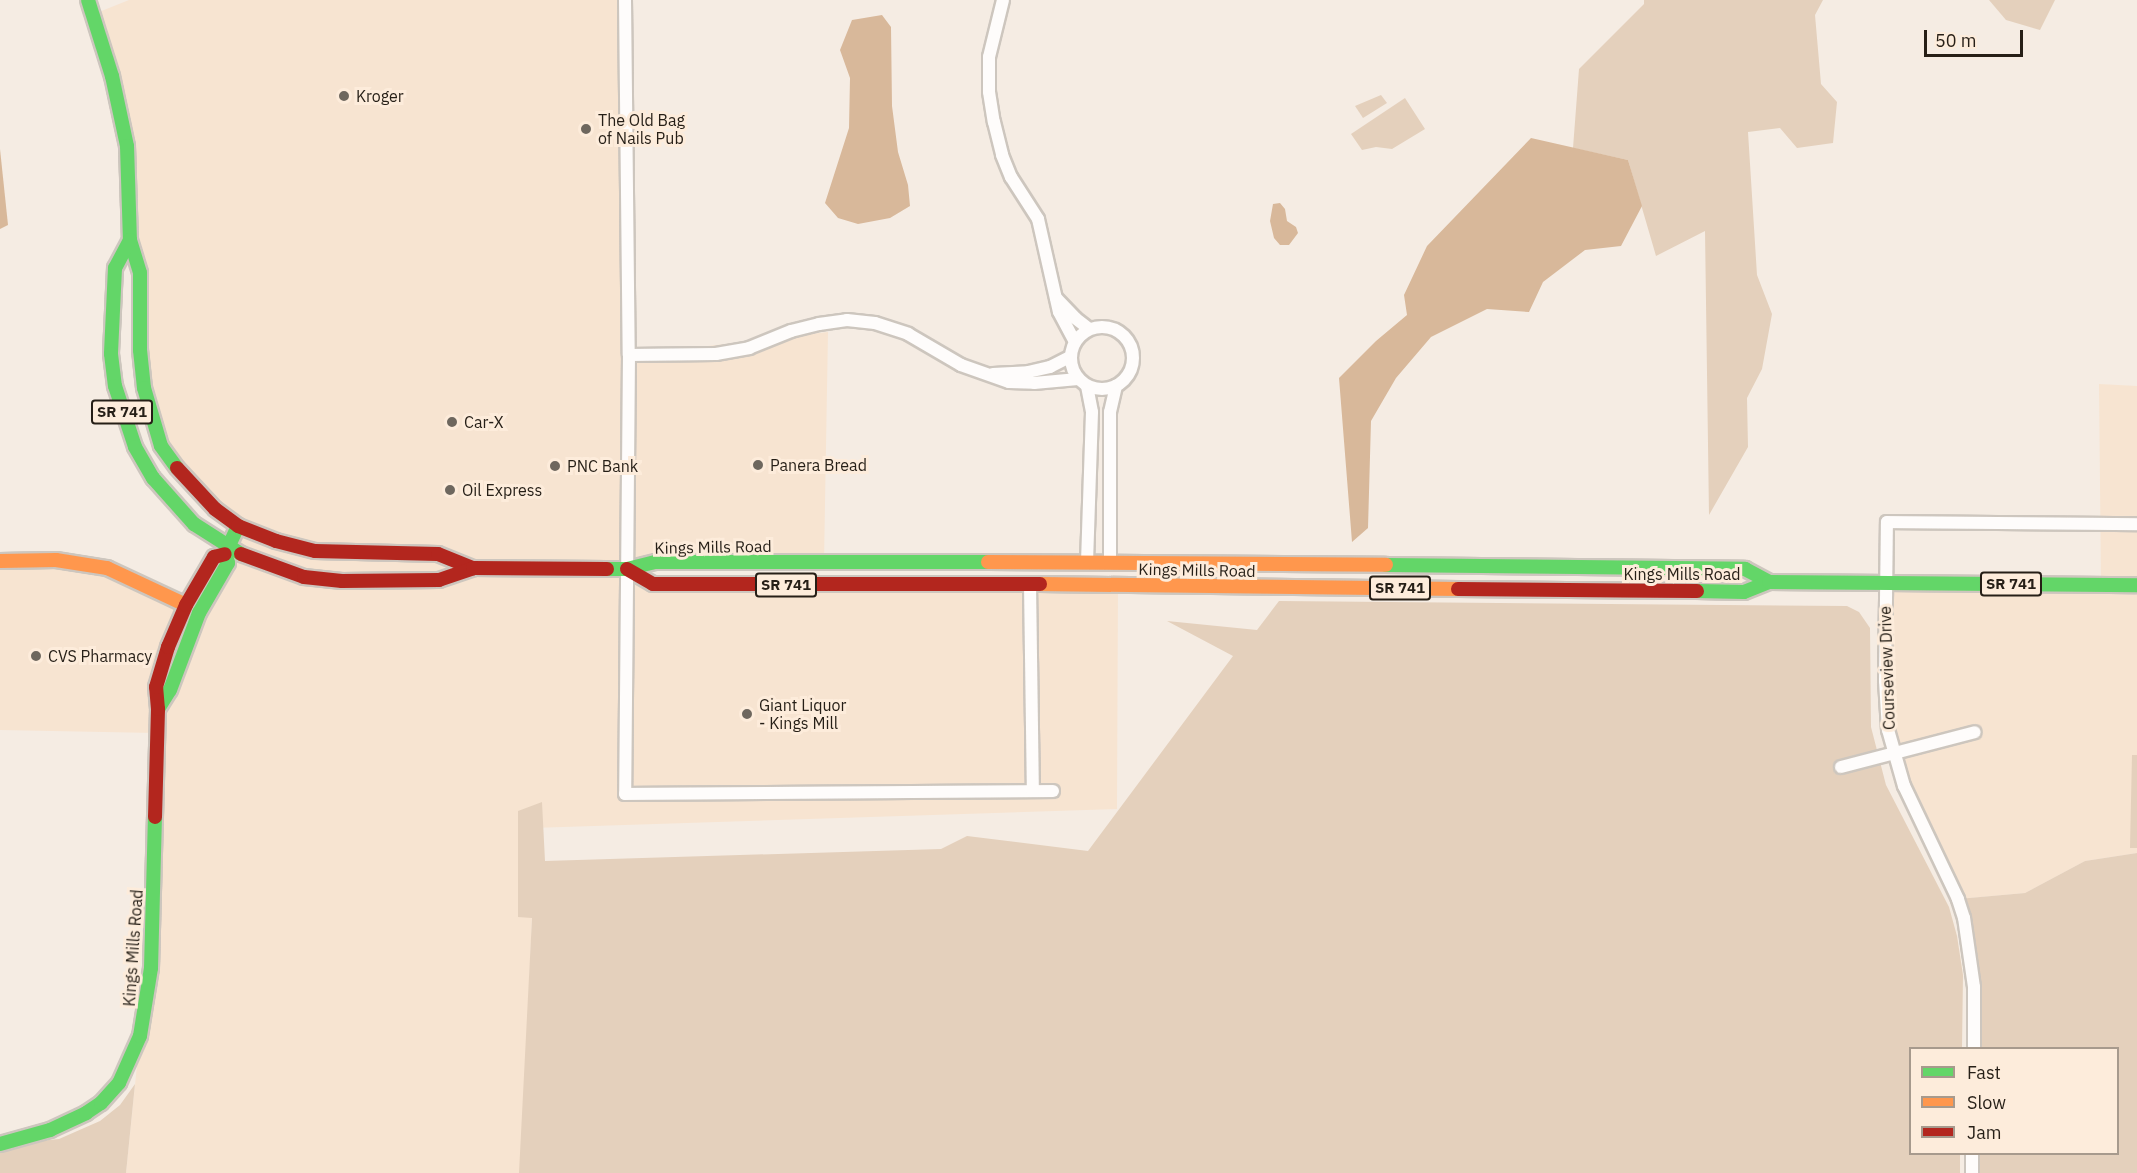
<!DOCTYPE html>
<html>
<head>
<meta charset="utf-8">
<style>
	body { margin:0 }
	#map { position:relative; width:2137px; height:1173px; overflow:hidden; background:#f5ece3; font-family:"IBM Plex Sans",sans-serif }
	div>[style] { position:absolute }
	.built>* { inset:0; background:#f7e4d1 }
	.green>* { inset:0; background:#e4d0bc }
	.water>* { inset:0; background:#d8b89a }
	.roads { filter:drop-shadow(2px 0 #cdc6be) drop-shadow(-2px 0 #cdc6be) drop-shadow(0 2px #cdc6be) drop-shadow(0 -2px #cdc6be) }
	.street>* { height:12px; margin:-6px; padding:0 6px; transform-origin:6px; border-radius:6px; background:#fefcfb }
	.street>.ring { margin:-6px; padding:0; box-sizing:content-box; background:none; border:12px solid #fefcfb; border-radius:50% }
	.fast>* { height:14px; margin:-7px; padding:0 7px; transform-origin:7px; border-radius:7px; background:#63d668 }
	.slow>* { height:14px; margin:-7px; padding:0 7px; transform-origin:7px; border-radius:7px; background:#ff974d }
	.jam>* { height:14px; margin:-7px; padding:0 7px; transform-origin:7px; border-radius:7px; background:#b3261e }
	.dots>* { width:16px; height:16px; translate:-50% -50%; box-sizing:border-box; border:3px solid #fdecdb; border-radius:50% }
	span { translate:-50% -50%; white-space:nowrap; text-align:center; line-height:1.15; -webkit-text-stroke:6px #fdecdb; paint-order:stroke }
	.shield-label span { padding:2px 4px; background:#fdecdb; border:2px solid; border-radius:4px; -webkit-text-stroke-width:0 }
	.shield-label { font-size:15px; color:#261f17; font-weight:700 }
	.poi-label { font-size:16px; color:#261f17 }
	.left { translate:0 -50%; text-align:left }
	.street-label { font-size:16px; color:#261f17 }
	.legend { position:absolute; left:1909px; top:1047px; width:210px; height:108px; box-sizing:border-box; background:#fdecdb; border:2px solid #a79a8d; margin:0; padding:8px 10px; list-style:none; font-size:18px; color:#261f17 }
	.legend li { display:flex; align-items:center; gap:12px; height:30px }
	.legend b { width:30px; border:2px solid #a79a8d }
	.scale { position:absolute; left:1924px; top:30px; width:99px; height:27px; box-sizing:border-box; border:3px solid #261f17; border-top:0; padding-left:8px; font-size:18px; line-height:21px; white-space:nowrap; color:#261f17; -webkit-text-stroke:4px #fdecdb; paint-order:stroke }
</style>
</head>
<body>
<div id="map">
	<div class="built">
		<div style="clip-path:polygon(129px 0,625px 0,630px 355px,828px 332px,824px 562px,628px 569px,653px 584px,1118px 585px,1117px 809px,532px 828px,534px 870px,521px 1173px,126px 1173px,140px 1036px,156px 733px,0 730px,0 561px,107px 568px,186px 605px,238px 526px,215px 509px,153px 424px,129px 184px,94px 14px)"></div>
		<div style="clip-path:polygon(2099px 384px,2137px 386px,2137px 853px,2085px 861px,2025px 893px,1958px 899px,1893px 753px,1885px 583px,2101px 584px)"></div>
	</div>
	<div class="green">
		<div style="clip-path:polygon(1644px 0,1823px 0,1815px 15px,1821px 84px,1837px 102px,1833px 143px,1797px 148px,1780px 128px,1748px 132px,1757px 275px,1772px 314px,1762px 369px,1747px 398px,1748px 447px,1709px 515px,1705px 231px,1656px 256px,1628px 160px,1573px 148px,1579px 69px,1644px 4px)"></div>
		<div style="clip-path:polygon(1989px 0,2055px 0,2040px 30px,2006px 20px)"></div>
		<div style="clip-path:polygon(1381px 95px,1387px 103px,1363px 118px,1355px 106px)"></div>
		<div style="clip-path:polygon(1405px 98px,1425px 129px,1392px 149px,1376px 147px,1362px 150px,1351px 134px)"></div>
		<div style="clip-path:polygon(1279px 601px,1847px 606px,1859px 612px,1870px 628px,1871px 727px,1886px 785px,1949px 907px,1957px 936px,1963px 975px,1962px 1048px,1910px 1048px,1910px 1154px,1960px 1154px,1960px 1173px,519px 1173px,532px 918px,518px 917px,518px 811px,542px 802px,545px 861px,941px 849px,967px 836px,1088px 851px,1233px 656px,1167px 621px,1257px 630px)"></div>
		<div style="clip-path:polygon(2132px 755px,2137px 755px,2137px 848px,2130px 848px)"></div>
		<div style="clip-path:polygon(2137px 853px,2137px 1173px,1972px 1173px,1972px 1154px,2118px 1154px,2118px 1048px,1974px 1048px,1974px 987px,1958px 899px,2025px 893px,2085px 861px)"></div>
		<div style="clip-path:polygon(135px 1084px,126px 1173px,0 1173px,0 1145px,59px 1139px,100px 1121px,120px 1105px)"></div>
	</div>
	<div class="water">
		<div style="clip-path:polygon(882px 15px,891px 27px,892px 106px,898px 152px,908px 185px,910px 206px,890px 218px,858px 224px,838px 218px,825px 203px,849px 128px,850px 78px,840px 50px,852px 20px)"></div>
		<div style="clip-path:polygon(1531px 138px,1628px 160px,1642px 206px,1621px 246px,1585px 250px,1543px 282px,1529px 312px,1487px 309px,1431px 337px,1396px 378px,1371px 421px,1368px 528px,1352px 542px,1339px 378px,1376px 341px,1407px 315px,1404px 295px,1427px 246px)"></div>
		<div style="clip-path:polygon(0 149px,8px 225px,0 229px)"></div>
		<div style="clip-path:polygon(1280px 203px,1285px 209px,1287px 221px,1296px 227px,1298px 233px,1289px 245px,1280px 245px,1274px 238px,1270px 221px,1273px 204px)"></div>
	</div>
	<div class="roads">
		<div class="street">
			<div style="left:625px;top:0;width:355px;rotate:89.4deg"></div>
			<div style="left:629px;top:355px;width:439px;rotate:90.5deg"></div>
			<div style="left:625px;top:794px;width:428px;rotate:-0.4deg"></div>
			<div style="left:1003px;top:0;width:59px;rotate:103.8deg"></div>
			<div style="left:989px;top:57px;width:35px;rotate:90deg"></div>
			<div style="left:989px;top:92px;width:30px;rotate:81deg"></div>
			<div style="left:994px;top:122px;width:34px;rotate:76deg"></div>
			<div style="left:1002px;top:155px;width:24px;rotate:68deg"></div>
			<div style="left:1011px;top:177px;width:50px;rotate:57.3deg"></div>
			<div style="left:1038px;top:219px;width:95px;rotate:77.3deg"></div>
			<div style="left:1059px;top:312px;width:34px;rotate:62deg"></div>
			<div style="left:1056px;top:298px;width:28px;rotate:46deg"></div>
			<div style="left:1075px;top:318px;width:18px;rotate:38deg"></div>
			<div class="ring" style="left:1071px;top:327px;width:50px;height:50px"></div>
			<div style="left:629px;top:355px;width:87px;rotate:-0.7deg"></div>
			<div style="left:716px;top:354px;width:34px;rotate:-10deg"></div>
			<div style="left:749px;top:348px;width:45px;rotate:-22deg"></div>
			<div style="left:791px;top:331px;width:29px;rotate:-14deg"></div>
			<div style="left:819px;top:324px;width:28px;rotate:-8deg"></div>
			<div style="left:847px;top:320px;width:28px;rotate:6deg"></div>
			<div style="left:875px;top:323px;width:35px;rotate:18deg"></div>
			<div style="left:908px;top:334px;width:61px;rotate:30.3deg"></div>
			<div style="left:961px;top:365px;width:51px;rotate:19.5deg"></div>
			<div style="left:1009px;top:382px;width:25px;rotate:2deg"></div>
			<div style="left:1034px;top:383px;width:44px;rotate:-5.2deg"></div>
			<div style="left:993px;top:374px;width:35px;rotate:-3deg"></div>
			<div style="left:1028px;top:372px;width:23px;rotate:-13deg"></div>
			<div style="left:1050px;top:367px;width:22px;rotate:-27deg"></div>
			<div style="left:1087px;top:386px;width:26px;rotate:79deg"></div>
			<div style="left:1092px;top:412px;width:150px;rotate:91.9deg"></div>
			<div style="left:1110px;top:563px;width:151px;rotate:-90deg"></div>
			<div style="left:1110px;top:412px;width:27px;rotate:-77deg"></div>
			<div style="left:1030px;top:584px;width:207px;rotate:89.2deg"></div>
			<div style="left:1841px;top:767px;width:138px;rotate:-14.6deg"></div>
			<div style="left:1974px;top:1048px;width:61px;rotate:-90deg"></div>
			<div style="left:1974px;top:987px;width:70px;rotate:-98.2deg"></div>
			<div style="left:1964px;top:918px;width:20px;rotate:-108deg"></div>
			<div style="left:1958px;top:899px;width:125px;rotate:-115.5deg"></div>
			<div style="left:1904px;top:786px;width:58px;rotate:-105.9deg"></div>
			<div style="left:1888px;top:730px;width:49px;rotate:-93.5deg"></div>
			<div style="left:1885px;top:681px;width:159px;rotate:-89.3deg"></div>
			<div style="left:1887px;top:522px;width:250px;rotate:0.5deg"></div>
			<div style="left:1972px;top:1173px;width:19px;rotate:-90deg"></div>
		</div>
		<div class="fast">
			<div style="left:88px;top:0;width:80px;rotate:72.5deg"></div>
			<div style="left:112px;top:76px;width:72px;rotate:77.9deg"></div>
			<div style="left:127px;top:146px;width:94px;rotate:88.2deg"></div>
			<div style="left:130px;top:240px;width:34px;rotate:73deg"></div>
			<div style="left:140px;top:273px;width:77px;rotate:90deg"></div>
			<div style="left:140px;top:350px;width:38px;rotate:84deg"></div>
			<div style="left:144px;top:388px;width:60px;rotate:73.7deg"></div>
			<div style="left:161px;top:446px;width:27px;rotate:54deg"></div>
			<div style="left:130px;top:240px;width:32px;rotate:118deg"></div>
			<div style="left:115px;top:268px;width:86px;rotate:92.7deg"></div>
			<div style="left:111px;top:354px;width:32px;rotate:83deg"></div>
			<div style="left:115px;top:386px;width:64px;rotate:71.8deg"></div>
			<div style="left:135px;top:447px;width:36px;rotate:60deg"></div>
			<div style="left:153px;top:478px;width:62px;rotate:48.3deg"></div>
			<div style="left:194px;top:524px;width:56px;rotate:32.6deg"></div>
			<div style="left:1386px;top:565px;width:359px;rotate:0.6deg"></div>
			<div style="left:1745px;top:569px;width:27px;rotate:28deg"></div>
			<div style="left:607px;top:569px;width:20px"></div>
			<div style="left:627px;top:569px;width:30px;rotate:-14deg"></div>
			<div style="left:656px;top:562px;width:332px"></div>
			<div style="left:1697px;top:591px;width:47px;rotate:1.2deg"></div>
			<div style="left:1744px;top:592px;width:27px;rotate:-22deg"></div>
			<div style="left:1769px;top:582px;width:368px;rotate:0.5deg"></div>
			<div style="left:158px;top:709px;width:22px;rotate:-58deg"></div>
			<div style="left:170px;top:690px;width:82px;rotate:-69.4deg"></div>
			<div style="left:199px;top:613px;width:58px;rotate:-59.9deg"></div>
			<div style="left:228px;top:563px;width:9px;rotate:-108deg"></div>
			<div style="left:225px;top:554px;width:31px;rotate:-65deg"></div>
			<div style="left:0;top:1144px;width:52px;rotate:-15.6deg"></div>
			<div style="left:50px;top:1130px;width:40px;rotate:-25deg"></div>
			<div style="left:86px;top:1113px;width:18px;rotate:-34deg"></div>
			<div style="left:101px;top:1103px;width:27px;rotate:-48deg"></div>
			<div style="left:119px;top:1083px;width:51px;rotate:-65.9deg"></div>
			<div style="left:140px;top:1036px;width:69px;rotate:-80.8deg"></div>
			<div style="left:151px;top:968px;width:151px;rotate:-88.5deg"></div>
		</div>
		<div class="slow">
			<div style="left:0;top:561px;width:56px;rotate:-1deg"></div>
			<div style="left:56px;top:560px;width:52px;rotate:8.9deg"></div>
			<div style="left:107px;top:568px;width:87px;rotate:25.1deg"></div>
			<div style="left:988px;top:562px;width:398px;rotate:0.4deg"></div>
			<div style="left:1040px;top:584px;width:418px;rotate:0.7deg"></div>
		</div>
		<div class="jam">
			<div style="left:177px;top:468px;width:56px;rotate:47.2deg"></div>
			<div style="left:215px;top:509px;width:29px;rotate:36deg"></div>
			<div style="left:238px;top:526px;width:41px;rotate:21.5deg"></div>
			<div style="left:276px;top:541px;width:40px;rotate:14.4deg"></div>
			<div style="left:315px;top:551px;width:123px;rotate:1.4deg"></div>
			<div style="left:438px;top:554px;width:38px;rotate:22deg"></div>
			<div style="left:241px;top:554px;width:67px;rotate:20.1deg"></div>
			<div style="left:304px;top:577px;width:38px;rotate:6deg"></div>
			<div style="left:342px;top:581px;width:97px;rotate:-0.6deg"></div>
			<div style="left:439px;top:580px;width:36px;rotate:-19deg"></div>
			<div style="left:473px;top:568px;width:134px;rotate:0.4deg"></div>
			<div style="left:627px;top:569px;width:30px;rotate:30deg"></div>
			<div style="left:653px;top:584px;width:387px"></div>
			<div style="left:1458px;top:589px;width:239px;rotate:0.5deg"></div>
			<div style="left:155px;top:817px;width:108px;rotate:-88.4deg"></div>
			<div style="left:158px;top:709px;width:22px;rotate:-95deg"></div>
			<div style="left:156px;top:687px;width:42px;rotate:-73.3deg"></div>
			<div style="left:168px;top:647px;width:46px;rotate:-66.8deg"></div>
			<div style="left:186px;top:605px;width:56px;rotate:-59.7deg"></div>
			<div style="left:214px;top:557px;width:11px;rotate:-15deg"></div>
		</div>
	</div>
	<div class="dots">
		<div style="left:344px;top:96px;background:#6e675e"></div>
		<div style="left:586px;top:129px;background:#6e675e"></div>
		<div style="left:452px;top:422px;background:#6e675e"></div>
		<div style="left:758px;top:465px;background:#6e675e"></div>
		<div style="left:555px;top:466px;background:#6e675e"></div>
		<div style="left:450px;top:490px;background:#6e675e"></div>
		<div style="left:36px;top:656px;background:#6e675e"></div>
		<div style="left:747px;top:714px;background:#6e675e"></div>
	</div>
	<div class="shield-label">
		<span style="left:122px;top:412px">SR 741</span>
		<span style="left:2011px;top:584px">SR 741</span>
		<span style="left:786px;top:585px">SR 741</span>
		<span style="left:1400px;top:588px">SR 741</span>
	</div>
	<div class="poi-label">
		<span class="left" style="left:356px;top:96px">Kroger</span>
		<span class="left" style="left:598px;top:129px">The Old Bag<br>of Nails Pub</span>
		<span class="left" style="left:464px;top:422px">Car-X</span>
		<span class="left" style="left:770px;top:465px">Panera Bread</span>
		<span class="left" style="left:567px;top:466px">PNC Bank</span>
		<span class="left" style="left:462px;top:490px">Oil Express</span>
		<span class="left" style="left:48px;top:656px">CVS Pharmacy</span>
		<span class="left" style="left:759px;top:714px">Giant Liquor<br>- Kings Mill</span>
	</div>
	<div class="street-label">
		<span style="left:713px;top:547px;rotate:-1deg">Kings Mills Road</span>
		<span style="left:1197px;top:570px;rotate:1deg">Kings Mills Road</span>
		<span style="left:1682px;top:574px">Kings Mills Road</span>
		<span style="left:1887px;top:668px;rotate:-92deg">Courseview Drive</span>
		<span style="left:133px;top:948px;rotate:-86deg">Kings Mills Road</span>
	</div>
	<ul class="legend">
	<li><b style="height:8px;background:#63d668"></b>Fast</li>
	<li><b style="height:8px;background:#ff974d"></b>Slow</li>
	<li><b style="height:8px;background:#b3261e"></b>Jam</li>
	</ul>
	<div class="scale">50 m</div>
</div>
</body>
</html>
